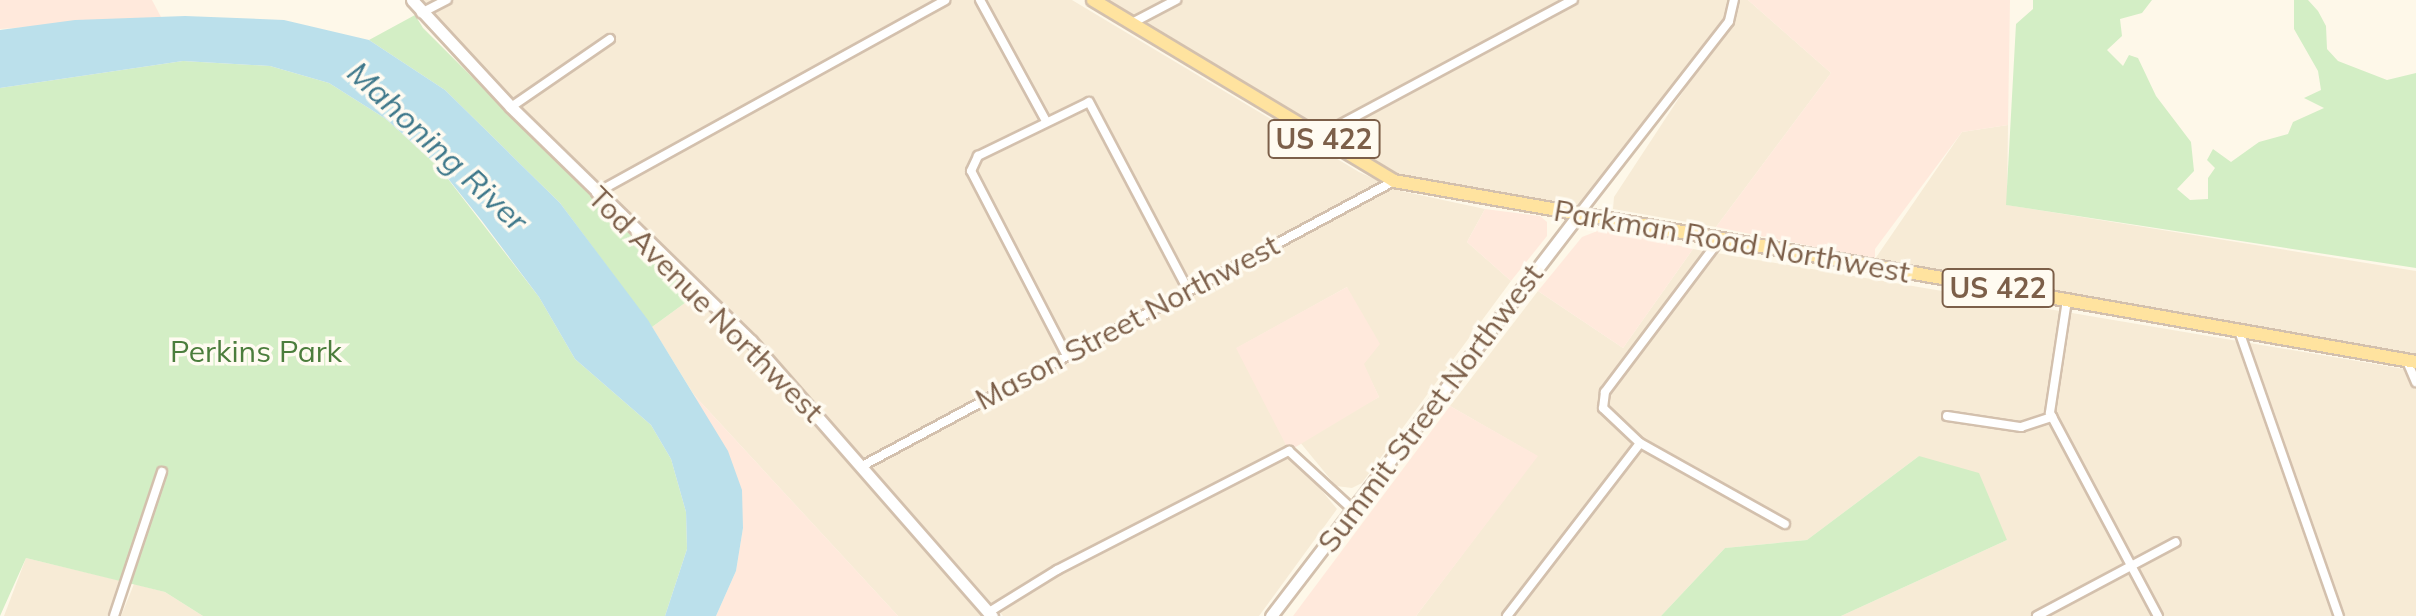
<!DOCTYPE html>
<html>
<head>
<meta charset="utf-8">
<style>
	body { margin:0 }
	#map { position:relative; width:2416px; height:616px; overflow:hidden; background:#fef8e9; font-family:Mulish,sans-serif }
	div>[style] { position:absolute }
	.residential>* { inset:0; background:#f7ebd6 }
	.commercial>* { inset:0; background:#ffe9dc }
	.green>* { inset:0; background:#d3eec5 }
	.water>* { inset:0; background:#bbe0eb }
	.roads { filter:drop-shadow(2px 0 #d3c0ad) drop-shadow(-2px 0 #d3c0ad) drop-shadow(0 2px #d3c0ad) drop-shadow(0 -2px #d3c0ad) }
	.street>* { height:8px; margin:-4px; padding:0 4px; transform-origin:4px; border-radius:4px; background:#fff }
	.secondary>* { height:11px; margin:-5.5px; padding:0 5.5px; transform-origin:5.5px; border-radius:5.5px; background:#fff }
	.primary>* { height:12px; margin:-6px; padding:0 6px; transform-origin:6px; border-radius:6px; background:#ffe39f }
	span { translate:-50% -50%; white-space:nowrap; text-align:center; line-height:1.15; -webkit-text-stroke:7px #fffbf1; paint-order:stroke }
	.shield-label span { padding:2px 6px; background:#fffbf1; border:2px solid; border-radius:6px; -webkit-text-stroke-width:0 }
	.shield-label { font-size:28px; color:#7c5f49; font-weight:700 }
	.street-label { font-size:30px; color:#7c5f49 }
	.park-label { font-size:30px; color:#4b7d3c }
	.water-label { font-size:32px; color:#3d778a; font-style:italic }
</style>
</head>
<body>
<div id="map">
	<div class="residential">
		<div style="clip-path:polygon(420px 0,1072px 0,1359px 172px,1401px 191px,1485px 209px,1467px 242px,1511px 281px,1362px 483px,1352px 488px,1336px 486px,1299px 441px,1379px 397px,1363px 364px,1347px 287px,1237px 348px,1299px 463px,1337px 509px,1259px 616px,1003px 616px,757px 338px,548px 136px)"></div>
		<div style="clip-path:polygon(1093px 0,1748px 0,1831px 73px,1716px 227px,1613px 209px,1614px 197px,1736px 11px,1579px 214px,1394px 181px)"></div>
		<div style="clip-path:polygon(2008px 125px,2007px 205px,2416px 271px,2416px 355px,1875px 259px,1962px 132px)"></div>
		<div style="clip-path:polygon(1693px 249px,2416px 371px,2416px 616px,1841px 616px,2007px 540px,1919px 456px,1807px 540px,1725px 548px,1661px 616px,1416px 616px,1537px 456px,1450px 406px,1538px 291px,1623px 348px)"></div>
		<div style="clip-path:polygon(693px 297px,725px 322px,984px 616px,898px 616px,694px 395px,652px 327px)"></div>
		<div style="clip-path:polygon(26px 558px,122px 581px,107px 616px,4px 616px)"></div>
		<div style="clip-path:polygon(134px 584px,165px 592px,203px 616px,121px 616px)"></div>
	</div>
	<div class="commercial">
		<div style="clip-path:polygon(0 0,152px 0,161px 17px,0 29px)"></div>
		<div style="clip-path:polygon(1748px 0,2010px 0,2008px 125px,1962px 132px,1875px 249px,1875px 259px,1716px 227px,1831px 73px)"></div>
		<div style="clip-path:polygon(1485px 209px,1540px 216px,1547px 222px,1547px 236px,1511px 281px,1467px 242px)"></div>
		<div style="clip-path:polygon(1605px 228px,1693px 249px,1623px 348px,1538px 291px,1582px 237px)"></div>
		<div style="clip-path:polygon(1347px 287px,1380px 344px,1364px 364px,1379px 397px,1289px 451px,1236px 348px)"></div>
		<div style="clip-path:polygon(694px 395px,898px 616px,716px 616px,736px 571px,743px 528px)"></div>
		<div style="clip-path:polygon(1450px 406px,1538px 456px,1416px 616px,1293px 616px)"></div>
	</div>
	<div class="green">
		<div style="clip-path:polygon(2033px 0,2152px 0,2142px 13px,2120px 19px,2122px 36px,2107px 50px,2123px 66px,2129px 55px,2138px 58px,2156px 96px,2191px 142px,2194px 171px,2177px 189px,2190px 200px,2208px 199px,2208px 178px,2215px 168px,2207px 160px,2213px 149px,2231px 162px,2259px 142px,2288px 134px,2293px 122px,2324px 108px,2304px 98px,2321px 90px,2318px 71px,2294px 29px,2294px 0,2308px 0,2318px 11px,2326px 26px,2327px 49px,2338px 61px,2387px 80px,2416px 73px,2416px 268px,2006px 205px,2016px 24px,2033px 9px)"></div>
		<div style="clip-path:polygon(415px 15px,423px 28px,693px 297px,652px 327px,560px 203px,445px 90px,369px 40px)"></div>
		<div style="clip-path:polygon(183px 61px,270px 66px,329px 83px,386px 119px,438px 166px,539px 297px,575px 359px,651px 425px,671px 459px,686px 512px,687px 549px,665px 616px,203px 616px,165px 592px,26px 558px,0 616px,0 88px)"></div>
		<div style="clip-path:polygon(1919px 456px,1979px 473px,2007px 540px,1841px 616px,1661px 616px,1725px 548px,1807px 540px)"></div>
	</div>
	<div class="water">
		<div style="clip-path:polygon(185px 16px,284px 20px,369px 40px,445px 90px,560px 203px,648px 320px,728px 451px,742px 490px,743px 528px,736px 571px,716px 616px,665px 616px,687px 549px,686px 512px,671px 459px,651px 425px,575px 359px,539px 297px,482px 221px,438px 166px,386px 119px,329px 83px,270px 66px,183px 61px,0 88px,0 30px,75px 20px)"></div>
	</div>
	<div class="roads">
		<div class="street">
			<div style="left:980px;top:0;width:138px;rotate:61.4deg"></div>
			<div style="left:421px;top:13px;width:29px;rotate:-27deg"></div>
			<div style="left:1132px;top:23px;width:50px;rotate:-27.6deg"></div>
			<div style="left:511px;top:107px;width:120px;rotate:-34.5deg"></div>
			<div style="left:1319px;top:136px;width:288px;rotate:-28.2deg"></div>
			<div style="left:596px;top:193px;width:399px;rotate:-28.9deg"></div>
			<div style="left:1579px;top:214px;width:244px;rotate:-52.1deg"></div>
			<div style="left:1729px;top:21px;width:22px;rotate:-77deg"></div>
			<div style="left:1721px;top:238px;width:193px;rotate:127deg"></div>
			<div style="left:1605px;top:392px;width:16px;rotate:97deg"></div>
			<div style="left:1603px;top:408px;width:51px;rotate:43.4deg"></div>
			<div style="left:1640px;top:443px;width:166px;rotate:29.2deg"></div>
			<div style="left:2067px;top:300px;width:114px;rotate:98.6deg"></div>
			<div style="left:2050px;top:413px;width:230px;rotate:62deg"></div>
			<div style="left:2239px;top:331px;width:302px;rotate:70.7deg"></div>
			<div style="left:1066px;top:354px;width:206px;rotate:-117.4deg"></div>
			<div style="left:971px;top:171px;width:17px;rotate:-65deg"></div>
			<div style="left:978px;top:156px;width:123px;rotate:-25.9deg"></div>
			<div style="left:1089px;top:102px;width:212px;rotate:62.2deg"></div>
			<div style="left:2407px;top:361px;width:23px;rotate:67deg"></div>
			<div style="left:1947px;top:416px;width:75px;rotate:8.5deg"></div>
			<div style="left:2021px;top:427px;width:33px;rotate:-18deg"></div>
			<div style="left:862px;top:466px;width:604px;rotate:-28.18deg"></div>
			<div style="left:989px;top:612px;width:80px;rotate:-31.7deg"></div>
			<div style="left:1057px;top:570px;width:261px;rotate:-27.2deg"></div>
			<div style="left:1289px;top:451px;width:86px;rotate:42.6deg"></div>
			<div style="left:114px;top:616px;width:152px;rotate:-71.6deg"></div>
			<div style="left:1507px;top:616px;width:218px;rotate:-52.4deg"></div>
			<div style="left:2037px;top:616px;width:157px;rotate:-28deg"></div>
		</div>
		<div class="secondary">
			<div style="left:412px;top:0;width:146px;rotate:47.2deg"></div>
			<div style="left:511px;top:107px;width:335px;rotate:44.3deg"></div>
			<div style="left:751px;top:341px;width:366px;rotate:48.8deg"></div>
			<div style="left:1271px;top:616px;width:506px;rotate:-52.54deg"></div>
		</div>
		<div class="primary">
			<div style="left:1093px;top:0;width:351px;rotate:31deg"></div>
			<div style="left:1394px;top:181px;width:1038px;rotate:10.04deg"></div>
		</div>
	</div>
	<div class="shield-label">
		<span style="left:1324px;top:139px">US 422</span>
		<span style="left:1998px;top:288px">US 422</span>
	</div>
	<div class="street-label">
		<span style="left:1732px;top:241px;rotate:10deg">Parkman Road Northwest</span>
		<span style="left:706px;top:304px;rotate:45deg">Tod Avenue Northwest</span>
		<span style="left:1127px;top:322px;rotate:-28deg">Mason Street Northwest</span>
		<span style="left:1430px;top:408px;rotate:-53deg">Summit Street Northwest</span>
	</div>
	<div class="park-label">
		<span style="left:256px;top:351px">Perkins Park</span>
	</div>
	<div class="water-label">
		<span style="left:438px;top:146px;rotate:43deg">Mahoning River</span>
	</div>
</div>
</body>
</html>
